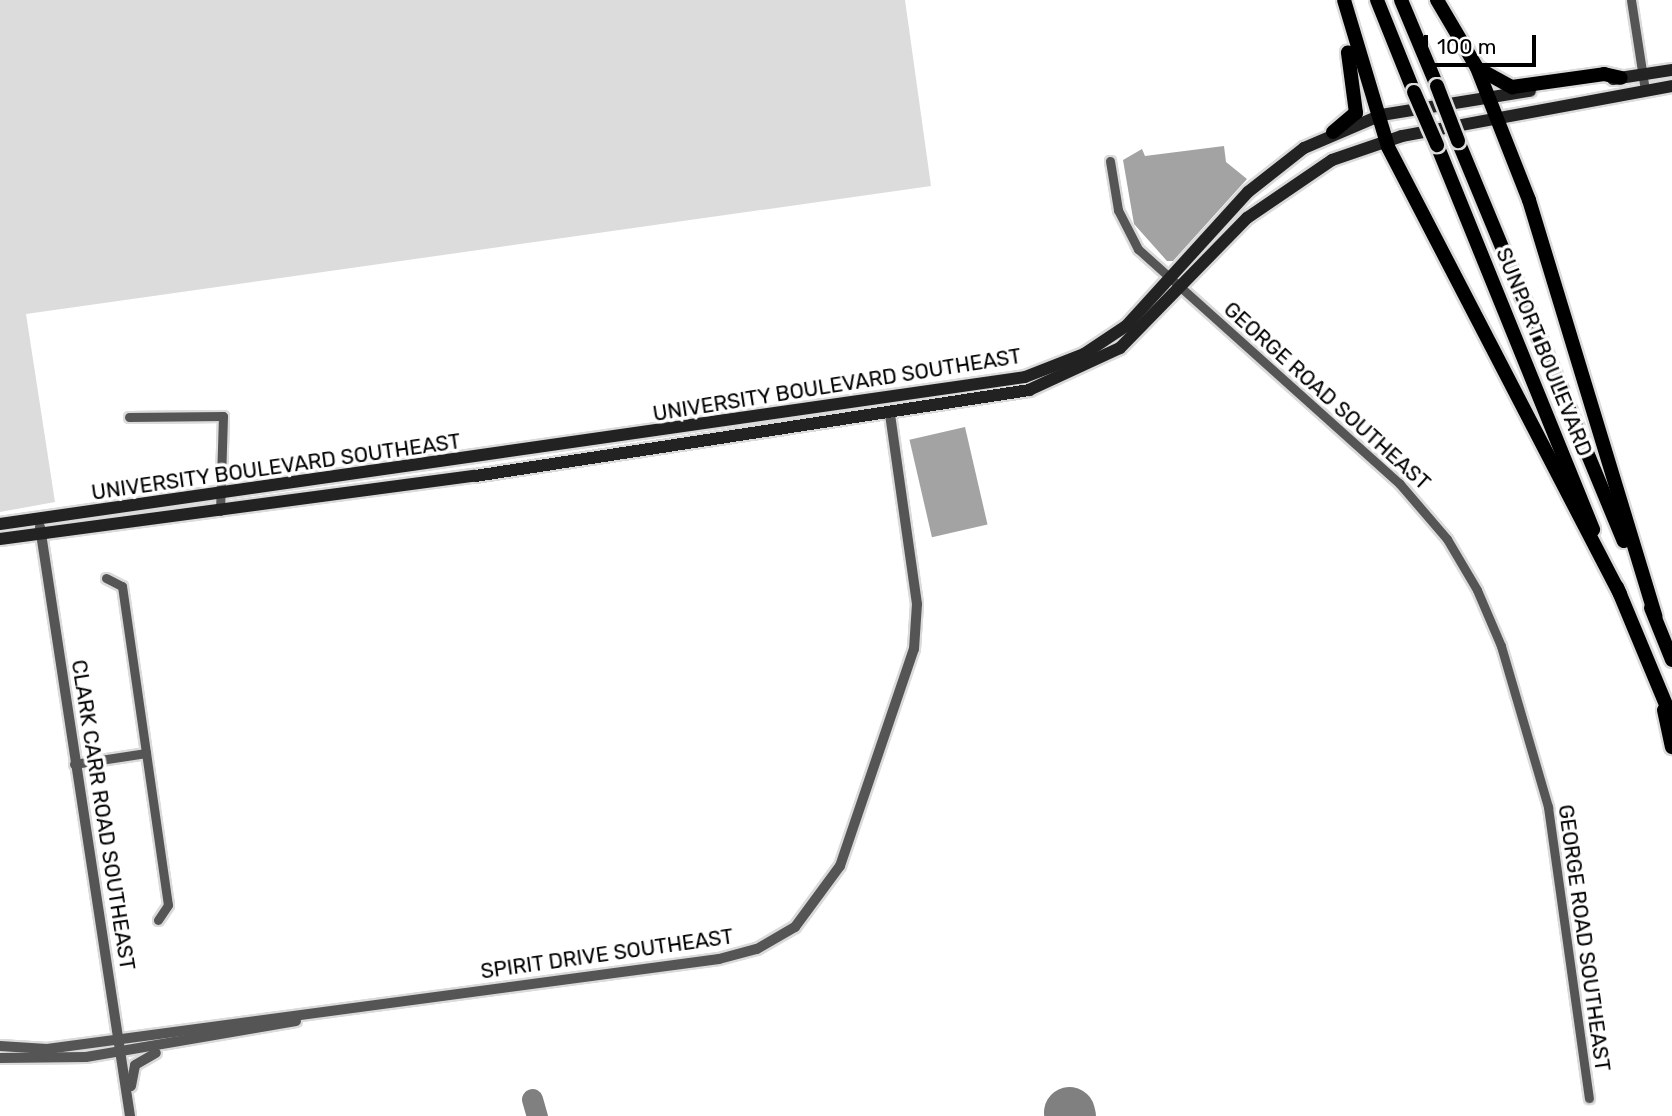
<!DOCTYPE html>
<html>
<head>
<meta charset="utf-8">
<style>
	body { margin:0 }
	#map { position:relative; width:1672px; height:1116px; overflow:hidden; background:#fff; font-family:Rubik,sans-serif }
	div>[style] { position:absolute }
	.green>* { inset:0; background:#dcdcdc }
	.water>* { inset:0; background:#a3a3a3; transform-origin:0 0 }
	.taxiway>* { height:21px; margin:-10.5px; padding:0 10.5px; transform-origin:10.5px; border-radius:10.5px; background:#808080 }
	.runway>* { height:51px; margin:-25.5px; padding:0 25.5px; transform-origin:25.5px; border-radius:25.5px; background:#808080 }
	.roads { filter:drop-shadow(2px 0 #dbdbdb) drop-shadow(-2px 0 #dbdbdb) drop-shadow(0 2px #dbdbdb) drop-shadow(0 -2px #dbdbdb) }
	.minor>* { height:9px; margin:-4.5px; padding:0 4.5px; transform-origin:4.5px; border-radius:4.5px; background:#555 }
	.tertiary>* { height:10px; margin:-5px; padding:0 5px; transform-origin:5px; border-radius:5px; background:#555 }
	.secondary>* { height:12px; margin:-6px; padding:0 6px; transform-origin:6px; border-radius:6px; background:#222 }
	.primary>* { height:14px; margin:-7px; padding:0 7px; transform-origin:7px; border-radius:7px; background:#000 }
	.bridges { filter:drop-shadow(2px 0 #dbdbdb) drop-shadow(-2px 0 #dbdbdb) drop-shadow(0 2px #dbdbdb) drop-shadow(0 -2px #dbdbdb) }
	.primary-bridge>* { height:14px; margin:-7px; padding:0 7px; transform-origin:7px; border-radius:7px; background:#000 }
	span { translate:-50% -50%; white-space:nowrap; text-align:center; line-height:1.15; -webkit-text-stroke:7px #fff; paint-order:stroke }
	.street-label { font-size:21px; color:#000 }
	.scale { position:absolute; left:1424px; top:35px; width:112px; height:32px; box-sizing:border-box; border:4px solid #000; border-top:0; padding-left:9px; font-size:21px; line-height:24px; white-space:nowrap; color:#000; -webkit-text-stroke:5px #fff; paint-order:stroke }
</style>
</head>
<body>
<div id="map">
	<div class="green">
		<div style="clip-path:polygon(0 0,905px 0,931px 186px,26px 314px,55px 502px,0 512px)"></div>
	</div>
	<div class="water">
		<div style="clip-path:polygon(1224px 146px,1226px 162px,1247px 179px,1173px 261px,1167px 261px,1134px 224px,1123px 160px,1142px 149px,1145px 156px)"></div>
		<div style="left:965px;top:427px;width:100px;height:57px;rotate:77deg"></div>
	</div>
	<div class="taxiway">
		<div style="left:532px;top:1099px;width:18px;rotate:74deg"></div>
	</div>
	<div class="runway">
		<div style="left:1069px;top:1112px;width:4px;rotate:76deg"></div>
	</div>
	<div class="roads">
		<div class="minor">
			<div style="left:1631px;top:0;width:91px;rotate:81.2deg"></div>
			<div style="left:1110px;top:161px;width:50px;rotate:80.7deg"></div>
			<div style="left:1118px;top:210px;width:44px;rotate:62.9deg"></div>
			<div style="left:1138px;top:249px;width:351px;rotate:41.9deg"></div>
			<div style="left:1399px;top:483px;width:74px;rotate:49.4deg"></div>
			<div style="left:1447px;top:539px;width:59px;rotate:59.5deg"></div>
			<div style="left:1477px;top:590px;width:61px;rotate:66.8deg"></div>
			<div style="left:1501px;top:646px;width:168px;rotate:73.7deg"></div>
			<div style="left:1548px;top:807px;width:294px;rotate:82deg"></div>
			<div style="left:129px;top:417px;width:94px;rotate:-0.6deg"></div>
			<div style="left:223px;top:416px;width:95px;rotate:91.8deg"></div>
			<div style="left:106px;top:578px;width:18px;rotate:27deg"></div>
			<div style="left:122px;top:586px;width:322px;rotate:81.8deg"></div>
			<div style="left:168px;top:905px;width:18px;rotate:124deg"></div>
			<div style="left:74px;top:764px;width:73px;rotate:-8.7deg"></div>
		</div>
		<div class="tertiary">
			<div style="left:40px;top:527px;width:596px;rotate:81.31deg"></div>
			<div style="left:0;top:1046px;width:47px;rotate:3.7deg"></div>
			<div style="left:47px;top:1049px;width:678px;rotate:-7.63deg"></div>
			<div style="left:719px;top:959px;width:39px;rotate:-15deg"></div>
			<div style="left:757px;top:949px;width:44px;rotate:-30.1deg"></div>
			<div style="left:795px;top:927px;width:76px;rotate:-53.6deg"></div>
			<div style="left:840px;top:866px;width:229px;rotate:-71.2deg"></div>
			<div style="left:914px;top:649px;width:45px;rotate:-86.2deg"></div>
			<div style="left:917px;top:604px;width:192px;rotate:-98.1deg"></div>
			<div style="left:0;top:1058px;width:86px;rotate:-0.7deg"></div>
			<div style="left:86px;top:1057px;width:213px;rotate:-9.7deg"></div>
			<div style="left:131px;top:1086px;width:21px;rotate:-79deg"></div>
			<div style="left:135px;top:1065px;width:24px;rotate:-30deg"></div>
		</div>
		<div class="secondary">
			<div style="left:1613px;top:79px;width:60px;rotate:-8.7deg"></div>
			<div style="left:0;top:524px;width:1035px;rotate:-8.16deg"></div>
			<div style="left:1025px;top:377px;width:63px;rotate:-21.3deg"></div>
			<div style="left:1084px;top:354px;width:50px;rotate:-33.7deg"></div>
			<div style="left:1126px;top:326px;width:181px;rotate:-47.7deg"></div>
			<div style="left:1248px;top:192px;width:71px;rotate:-38.2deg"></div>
			<div style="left:1304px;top:148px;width:84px;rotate:-23.2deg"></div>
			<div style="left:1381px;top:115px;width:151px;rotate:-9.2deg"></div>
			<div style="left:0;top:539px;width:479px;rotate:-7.6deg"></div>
			<div style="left:475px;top:476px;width:561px;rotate:-8.82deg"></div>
			<div style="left:1029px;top:390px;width:100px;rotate:-24.8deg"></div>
			<div style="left:1120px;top:348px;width:182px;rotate:-45.7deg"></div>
			<div style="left:1247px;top:218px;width:103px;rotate:-34.3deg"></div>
			<div style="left:1332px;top:160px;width:74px;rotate:-18.9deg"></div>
			<div style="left:1402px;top:136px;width:275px;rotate:-10.5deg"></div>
		</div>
		<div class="primary">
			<div style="left:1344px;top:0;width:153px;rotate:73.3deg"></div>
			<div style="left:1388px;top:147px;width:504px;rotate:62.57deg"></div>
			<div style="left:1377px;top:0;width:99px;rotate:68.1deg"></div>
			<div style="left:1401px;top:0;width:93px;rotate:67.3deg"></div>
			<div style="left:1437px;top:0;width:79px;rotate:59.5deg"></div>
			<div style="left:1477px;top:68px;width:142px;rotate:68.5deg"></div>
			<div style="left:1529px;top:200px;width:435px;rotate:73.1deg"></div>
			<div style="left:1479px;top:69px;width:38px;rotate:29deg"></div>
			<div style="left:1512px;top:87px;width:93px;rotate:-8deg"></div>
			<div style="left:1604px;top:74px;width:17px;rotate:13deg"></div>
			<div style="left:1333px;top:132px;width:30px;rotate:-40deg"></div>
			<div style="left:1356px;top:113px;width:61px;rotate:-97.6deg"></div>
			<div style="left:1458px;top:141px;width:433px;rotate:67.5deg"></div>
			<div style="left:1437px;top:145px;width:415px;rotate:67.9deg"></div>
			<div style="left:1617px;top:587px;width:143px;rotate:67.4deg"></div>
			<div style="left:1651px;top:608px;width:56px;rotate:68deg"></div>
			<div style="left:1664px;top:710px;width:38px;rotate:78deg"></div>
		</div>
	</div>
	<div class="bridges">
		<div class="primary-bridge">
			<div style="left:1437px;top:86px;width:59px;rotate:69.1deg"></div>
			<div style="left:1414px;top:92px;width:58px;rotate:66.5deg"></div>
		</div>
	</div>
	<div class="street-label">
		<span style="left:1544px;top:352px;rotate:68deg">SUNPORT BOULEVARD</span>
		<span style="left:837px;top:385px;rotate:-9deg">UNIVERSITY BOULEVARD SOUTHEAST</span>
		<span style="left:1327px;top:396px;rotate:42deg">GEORGE ROAD SOUTHEAST</span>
		<span style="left:276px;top:467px;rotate:-8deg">UNIVERSITY BOULEVARD SOUTHEAST</span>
		<span style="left:103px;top:815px;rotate:81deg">CLARK CARR ROAD SOUTHEAST</span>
		<span style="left:1584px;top:938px;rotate:82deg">GEORGE ROAD SOUTHEAST</span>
		<span style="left:607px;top:954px;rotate:-8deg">SPIRIT DRIVE SOUTHEAST</span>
	</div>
	<div class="scale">100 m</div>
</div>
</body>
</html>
